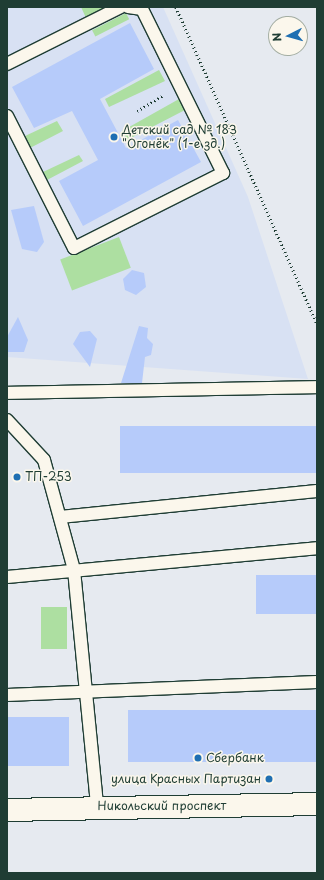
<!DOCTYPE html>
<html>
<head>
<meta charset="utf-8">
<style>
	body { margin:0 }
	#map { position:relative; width:324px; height:880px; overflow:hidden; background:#e6eaf0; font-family:"Playpen Sans",sans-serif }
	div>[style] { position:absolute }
	.built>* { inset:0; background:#d8e1f3 }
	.green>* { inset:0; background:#addfa1; transform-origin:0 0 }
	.building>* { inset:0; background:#b6cbfa; transform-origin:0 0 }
	.path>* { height:2.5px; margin-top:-1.25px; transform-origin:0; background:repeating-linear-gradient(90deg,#1f3d34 0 1px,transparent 0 4px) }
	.roads { filter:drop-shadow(1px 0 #1f3d34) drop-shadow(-1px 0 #1f3d34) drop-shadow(0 1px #1f3d34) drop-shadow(0 -1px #1f3d34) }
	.service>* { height:12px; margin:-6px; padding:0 6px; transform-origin:6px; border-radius:6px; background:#fbf7ec }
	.secondary>* { height:22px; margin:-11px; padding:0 11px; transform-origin:11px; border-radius:11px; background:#fbf7ec }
	.dots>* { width:11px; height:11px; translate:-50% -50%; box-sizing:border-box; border:2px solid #fbf7ec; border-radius:50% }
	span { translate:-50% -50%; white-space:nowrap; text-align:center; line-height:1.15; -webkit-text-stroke:3px #fbf7ec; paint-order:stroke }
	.poi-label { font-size:12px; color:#1f3d34 }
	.left { translate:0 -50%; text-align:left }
	.right { translate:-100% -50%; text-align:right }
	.street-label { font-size:12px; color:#1f3d34 }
	.frame { position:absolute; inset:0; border:8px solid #1f3d34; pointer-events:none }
	.north { position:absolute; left:268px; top:16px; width:40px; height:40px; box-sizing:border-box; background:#fbf7ec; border:1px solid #a3ada2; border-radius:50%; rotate:264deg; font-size:11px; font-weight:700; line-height:16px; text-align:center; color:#1f3d34 }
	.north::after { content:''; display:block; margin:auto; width:14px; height:18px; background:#1f6fb2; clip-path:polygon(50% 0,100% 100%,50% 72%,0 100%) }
</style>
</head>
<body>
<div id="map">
	<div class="built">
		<div style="clip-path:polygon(7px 7px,163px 7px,248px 197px,308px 379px,7px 357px)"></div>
	</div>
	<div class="green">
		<div style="clip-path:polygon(81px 7px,107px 7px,86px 18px)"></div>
		<div style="left:126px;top:13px;width:7px;height:38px;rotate:63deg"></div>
		<div style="clip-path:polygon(159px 70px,165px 81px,109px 107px,105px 99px)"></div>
		<div style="clip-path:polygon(179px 99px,185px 110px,127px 140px,122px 131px)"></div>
		<div style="clip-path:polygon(57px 121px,63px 131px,30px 148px,25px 136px)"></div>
		<div style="clip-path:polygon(79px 155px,83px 161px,47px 180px,43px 172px)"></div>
		<div style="left:119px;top:237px;width:33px;height:63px;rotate:69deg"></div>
		<div style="left:41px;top:607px;width:26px;height:42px"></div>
	</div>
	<div class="building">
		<div style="clip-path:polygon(130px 23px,154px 69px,100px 99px,126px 148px,178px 120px,201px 162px,83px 226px,59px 181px,98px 160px,72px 111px,34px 128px,12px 87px)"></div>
		<div style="clip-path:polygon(34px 206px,44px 242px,37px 252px,22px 249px,11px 210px)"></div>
		<div style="clip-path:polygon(132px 270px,144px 273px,146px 287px,136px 295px,125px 290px,123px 279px)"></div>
		<div style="clip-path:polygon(18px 317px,28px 340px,24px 352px,7px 352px,7px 337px)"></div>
		<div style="clip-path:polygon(139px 326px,148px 328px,147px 338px,153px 344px,151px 355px,145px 357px,142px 383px,121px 383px)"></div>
		<div style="clip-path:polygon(90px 331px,97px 339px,90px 367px,73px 344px,80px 332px)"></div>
		<div style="left:317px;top:426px;width:47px;height:197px;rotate:90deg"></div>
		<div style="left:317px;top:575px;width:39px;height:61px;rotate:90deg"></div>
		<div style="left:317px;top:710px;width:52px;height:189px;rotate:90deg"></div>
		<div style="left:7px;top:717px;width:62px;height:49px"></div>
	</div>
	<div class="path">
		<div style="left:176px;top:7px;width:346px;rotate:66deg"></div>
		<div style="left:137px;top:111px;width:31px;rotate:-31deg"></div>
	</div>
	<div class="roads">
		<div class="service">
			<div style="left:7px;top:64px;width:127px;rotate:-26.6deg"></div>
			<div style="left:7px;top:116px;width:148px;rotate:63.1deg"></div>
			<div style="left:74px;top:248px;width:167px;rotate:-26.7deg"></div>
			<div style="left:223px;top:173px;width:183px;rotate:-116.3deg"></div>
			<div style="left:142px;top:9px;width:14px;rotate:-172deg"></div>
			<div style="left:7px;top:393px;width:310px;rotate:-1.1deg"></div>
			<div style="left:7px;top:420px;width:54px;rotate:47.2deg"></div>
			<div style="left:44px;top:460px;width:114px;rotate:74.7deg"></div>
			<div style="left:74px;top:570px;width:237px;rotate:84.4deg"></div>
			<div style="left:60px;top:517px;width:258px;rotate:-5.8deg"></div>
			<div style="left:7px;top:577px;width:311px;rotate:-5.3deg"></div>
			<div style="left:7px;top:695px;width:310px;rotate:-2.4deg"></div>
		</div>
		<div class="secondary">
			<div style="left:7px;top:810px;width:310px;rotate:-1.1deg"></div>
		</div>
	</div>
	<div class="dots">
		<div style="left:114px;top:137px;background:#1f6fb2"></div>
		<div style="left:17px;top:477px;background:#1f6fb2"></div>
		<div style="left:198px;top:758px;background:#1f6fb2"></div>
		<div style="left:269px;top:779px;background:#1f6fb2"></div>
	</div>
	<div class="poi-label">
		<span class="left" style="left:122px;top:137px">Детский сад № 183<br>"Огонёк" (1-е зд.)</span>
		<span class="left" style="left:25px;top:477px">ТП-253</span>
		<span class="left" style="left:206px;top:758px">Сбербанк</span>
		<span class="right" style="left:261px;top:779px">улица Красных Партизан</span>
	</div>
	<div class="street-label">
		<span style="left:162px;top:806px">Никольский проспект</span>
	</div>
	<div class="frame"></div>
	<div class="north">N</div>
</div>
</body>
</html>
